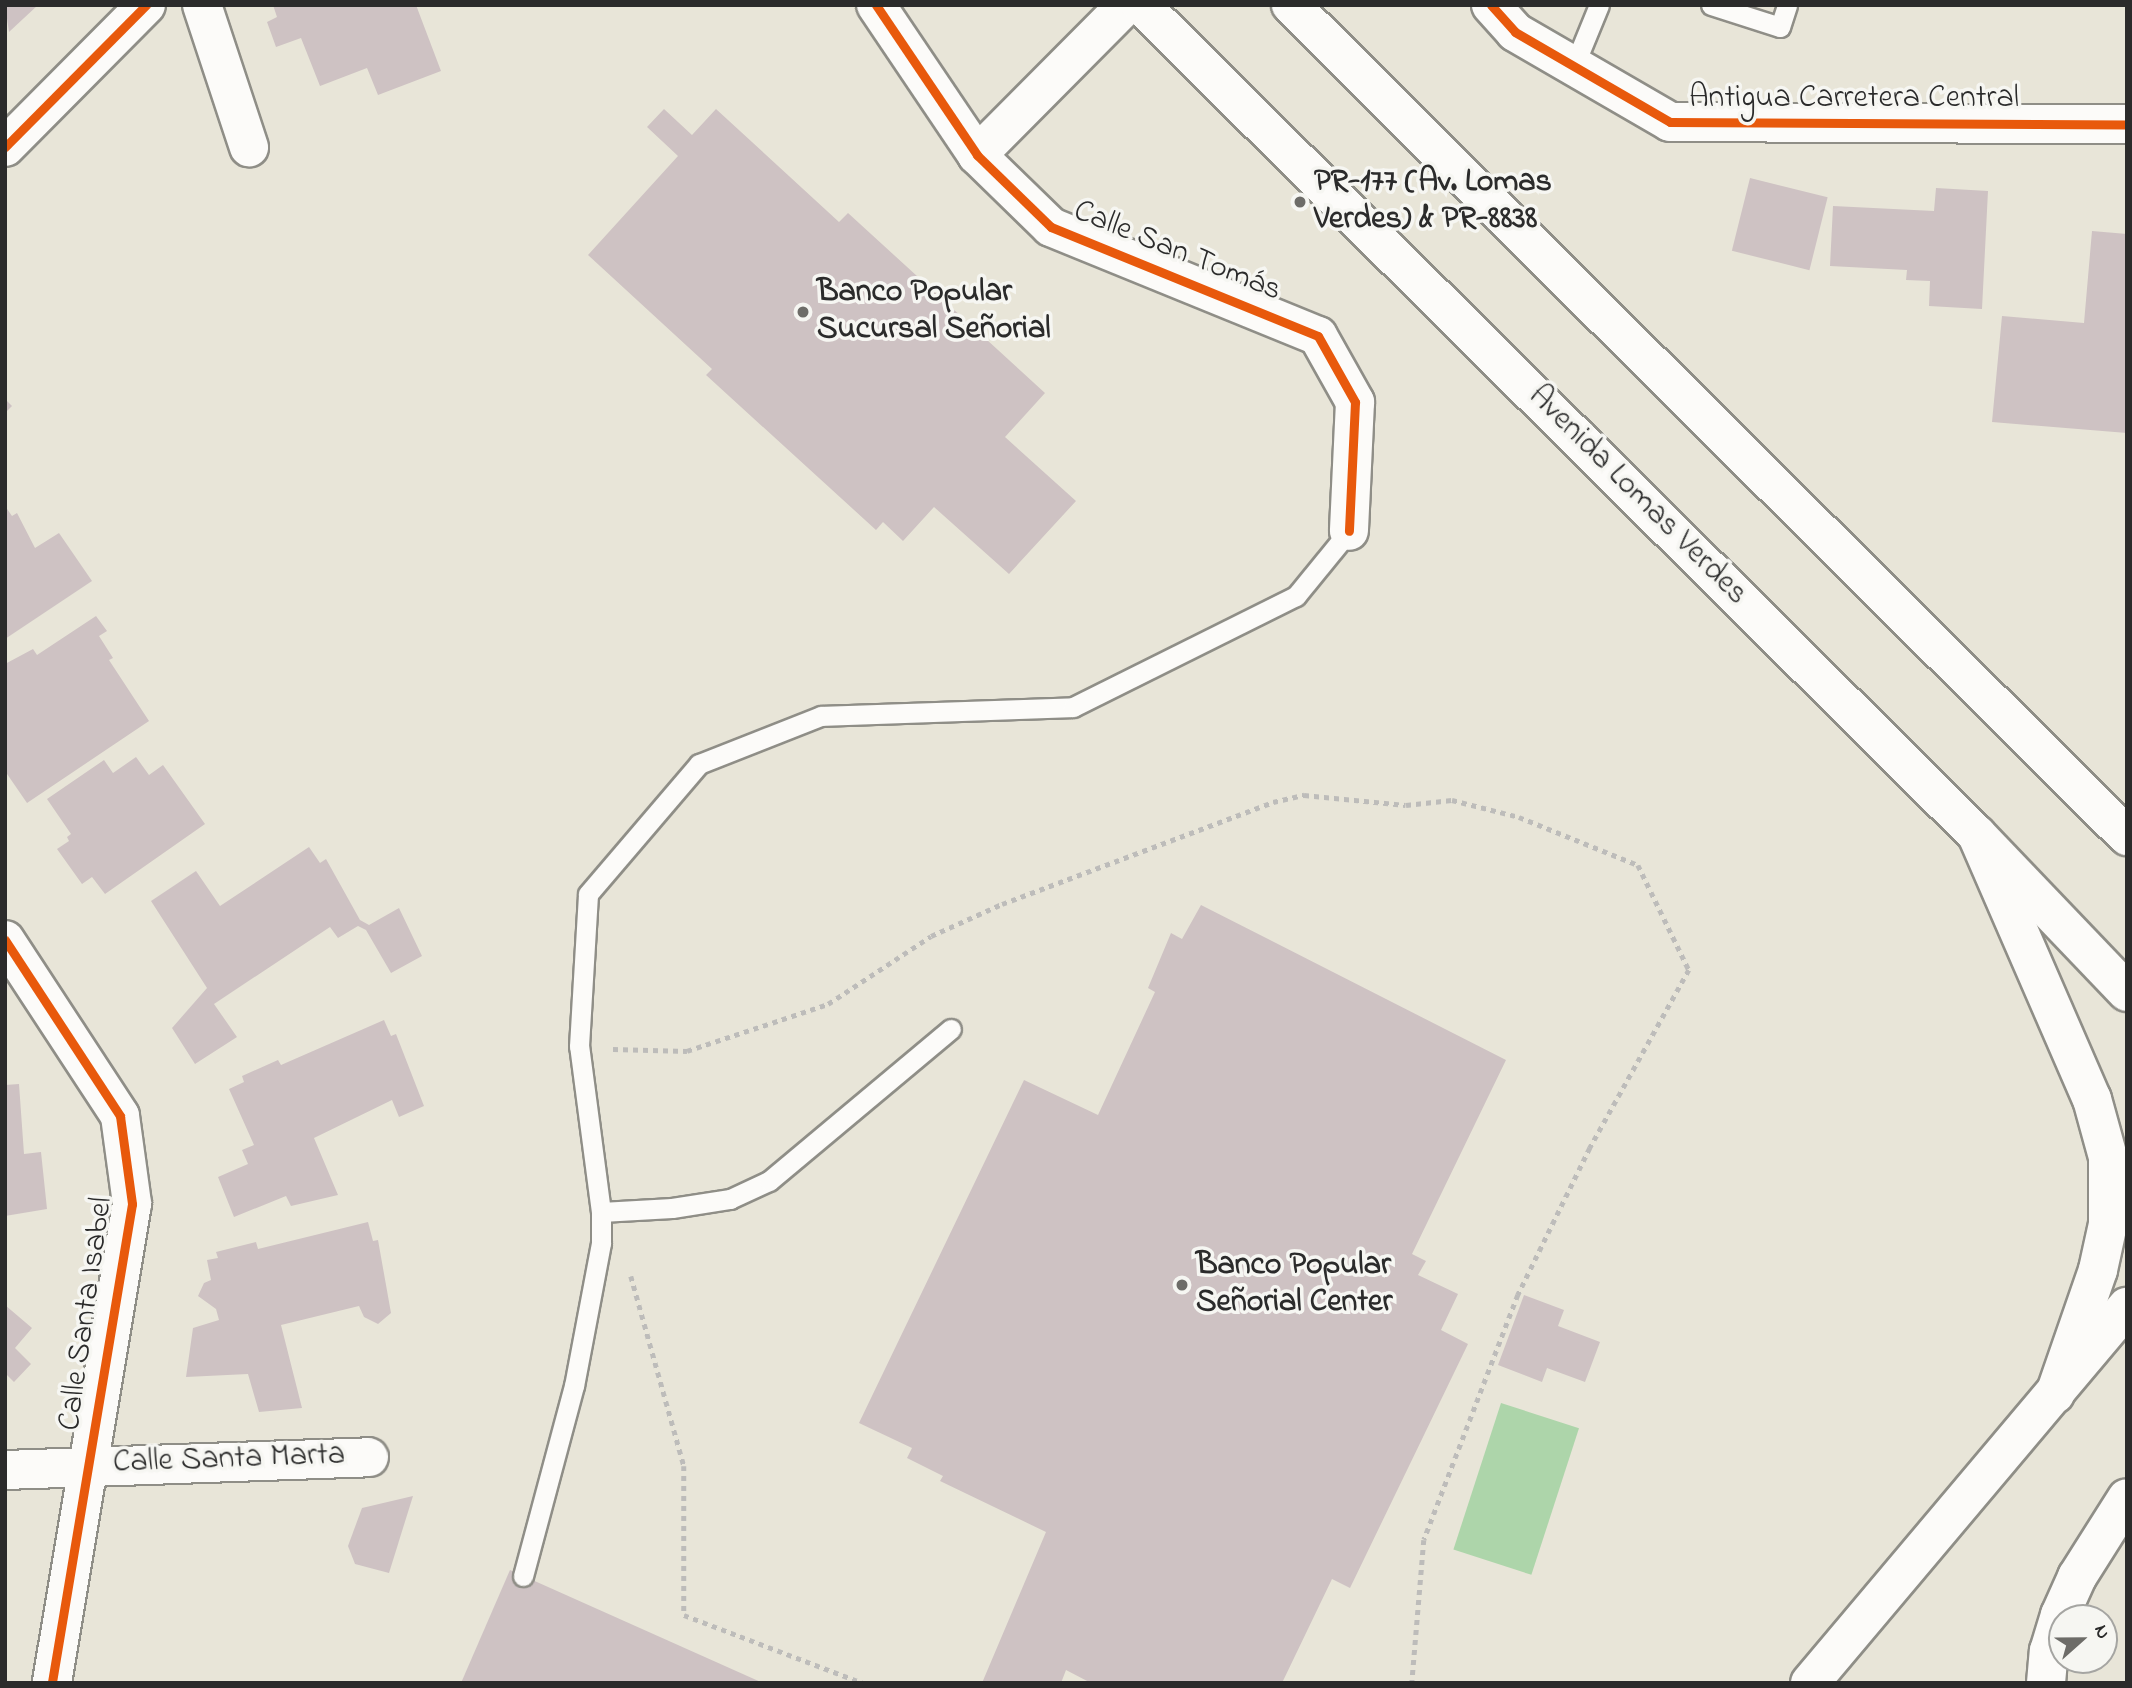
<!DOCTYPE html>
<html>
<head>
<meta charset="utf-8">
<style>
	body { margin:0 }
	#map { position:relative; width:2132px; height:1688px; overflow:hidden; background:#e8e5d8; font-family:"Indie Flower",sans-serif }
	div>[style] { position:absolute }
	.green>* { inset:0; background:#add5aa; transform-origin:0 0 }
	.building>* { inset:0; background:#cec2c3; transform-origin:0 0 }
	.path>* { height:4.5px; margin-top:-2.25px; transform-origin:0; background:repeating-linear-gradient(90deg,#bdbcba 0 5px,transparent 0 10px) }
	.roads { filter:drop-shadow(2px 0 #8f8e87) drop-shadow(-2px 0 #8f8e87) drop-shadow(0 2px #8f8e87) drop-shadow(0 -2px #8f8e87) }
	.service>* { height:19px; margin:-9.5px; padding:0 9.5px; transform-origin:9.5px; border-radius:9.5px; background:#fcfbf9 }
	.minor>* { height:38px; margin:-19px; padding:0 19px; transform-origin:19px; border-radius:19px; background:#fcfbf9 }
	.tertiary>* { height:38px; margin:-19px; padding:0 19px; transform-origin:19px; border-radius:19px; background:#fcfbf9 }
	.primary>* { height:38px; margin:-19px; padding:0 19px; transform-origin:19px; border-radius:19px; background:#fcfbf9 }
	.motorway>* { height:38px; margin:-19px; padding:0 19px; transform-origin:19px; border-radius:19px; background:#fcfbf9 }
	.cycleway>* { height:9px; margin:-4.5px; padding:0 4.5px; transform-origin:4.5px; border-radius:4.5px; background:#e8590c }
	.dots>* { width:19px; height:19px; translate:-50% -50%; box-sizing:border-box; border:4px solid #f6f6f2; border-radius:50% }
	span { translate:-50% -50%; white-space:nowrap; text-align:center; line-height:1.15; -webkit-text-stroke:7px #f6f6f2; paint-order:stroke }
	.street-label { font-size:32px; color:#2b2b2b }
	.poi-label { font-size:32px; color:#2b2b2b; font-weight:700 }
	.left { translate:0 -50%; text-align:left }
	.frame { position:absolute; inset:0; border:7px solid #2b2b2b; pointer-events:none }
	.north { position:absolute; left:2048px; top:1604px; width:70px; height:70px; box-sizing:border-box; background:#f6f6f2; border:2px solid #a5a5a2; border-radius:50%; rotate:69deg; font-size:19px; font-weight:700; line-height:28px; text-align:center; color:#2b2b2b }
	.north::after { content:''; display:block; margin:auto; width:24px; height:32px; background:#6d6c68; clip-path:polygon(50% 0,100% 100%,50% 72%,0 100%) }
</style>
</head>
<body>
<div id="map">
	<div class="green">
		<div style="left:1501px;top:1403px;width:82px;height:154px;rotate:18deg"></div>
	</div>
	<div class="building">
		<div style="clip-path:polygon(5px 5px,38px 5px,9px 32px)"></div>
		<div style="clip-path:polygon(273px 5px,416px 5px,441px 71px,378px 95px,367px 68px,320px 86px,301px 38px,276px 47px,267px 22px,277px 17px)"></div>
		<div style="clip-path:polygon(664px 109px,692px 135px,716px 109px,839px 222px,848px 213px,1045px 393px,1005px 437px,1076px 501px,1009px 574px,934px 507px,903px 541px,883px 522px,876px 530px,706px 375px,712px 369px,588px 255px,678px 156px,647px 127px)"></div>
		<div style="left:1750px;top:178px;width:80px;height:75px;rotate:14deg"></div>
		<div style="clip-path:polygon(1936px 188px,1988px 191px,1982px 309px,1929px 306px,1930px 281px,1906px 280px,1907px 270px,1830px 266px,1833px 206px,1934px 211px)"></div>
		<div style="clip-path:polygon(2092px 231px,2127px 234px,2127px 433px,1992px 422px,2002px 316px,2084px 323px)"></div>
		<div style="clip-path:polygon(5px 399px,12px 406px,5px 413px)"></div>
		<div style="clip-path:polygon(5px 506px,12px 516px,17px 513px,35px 548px,59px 533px,92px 581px,5px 639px)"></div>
		<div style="clip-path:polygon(96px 616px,107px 631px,99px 636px,113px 658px,109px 660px,149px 721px,27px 803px,5px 771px,5px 664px,33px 649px,37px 655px)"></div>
		<div style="clip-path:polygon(136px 757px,149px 775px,163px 765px,205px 824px,105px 894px,92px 877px,82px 884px,57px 849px,69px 841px,67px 837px,71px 834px,47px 799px,104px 760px,113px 773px)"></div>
		<div style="clip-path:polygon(309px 847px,320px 863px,326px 859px,360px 920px,369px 925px,399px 908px,422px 956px,391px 973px,366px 930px,358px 926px,338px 938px,330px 927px,214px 1004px,237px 1037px,195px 1064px,172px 1028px,207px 988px,151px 901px,196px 871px,220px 906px)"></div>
		<div style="clip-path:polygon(1201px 905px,1506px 1060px,1412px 1254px,1426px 1261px,1418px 1275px,1458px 1294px,1441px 1330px,1468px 1344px,1350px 1588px,1332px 1579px,1282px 1683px,1091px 1683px,1066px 1670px,1061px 1683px,982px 1683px,1046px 1532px,940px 1481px,943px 1476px,907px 1458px,912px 1448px,859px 1423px,1024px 1080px,1098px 1115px,1155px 992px,1148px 988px,1171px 933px,1182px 939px)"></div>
		<div style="clip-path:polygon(384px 1020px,391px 1036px,396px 1034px,424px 1106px,399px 1117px,392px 1100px,314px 1138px,338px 1195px,291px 1206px,286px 1196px,234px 1217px,218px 1177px,248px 1164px,242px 1150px,254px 1145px,229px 1089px,244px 1082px,242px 1076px,278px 1060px,281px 1065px)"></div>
		<div style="clip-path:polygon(19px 1084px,24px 1154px,41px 1152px,47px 1209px,5px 1216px,5px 1085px)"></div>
		<div style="clip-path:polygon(368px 1222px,373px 1241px,378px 1240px,391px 1313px,378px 1324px,364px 1317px,359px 1306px,281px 1325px,302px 1408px,259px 1412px,248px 1374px,186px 1377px,193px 1328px,219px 1320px,216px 1309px,198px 1296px,204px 1283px,211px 1280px,207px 1260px,218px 1258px,216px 1252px,256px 1242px,258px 1249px)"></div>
		<div style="clip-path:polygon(1524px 1295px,1564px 1310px,1558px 1326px,1600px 1342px,1585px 1382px,1547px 1368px,1542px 1382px,1498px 1365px)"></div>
		<div style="clip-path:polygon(5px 1305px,32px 1328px,15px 1348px,31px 1364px,14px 1382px,5px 1373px)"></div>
		<div style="clip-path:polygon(413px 1496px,389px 1573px,355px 1564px,348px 1546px,362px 1508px)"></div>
		<div style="clip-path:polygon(510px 1570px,763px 1683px,461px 1683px)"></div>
	</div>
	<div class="path">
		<div style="left:613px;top:1049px;width:74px;rotate:1.5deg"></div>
		<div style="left:687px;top:1051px;width:149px;rotate:-18.4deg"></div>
		<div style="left:828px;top:1004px;width:123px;rotate:-33.4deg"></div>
		<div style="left:931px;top:936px;width:78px;rotate:-24.3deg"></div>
		<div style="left:1002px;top:904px;width:290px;rotate:-20.6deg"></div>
		<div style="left:1273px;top:802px;width:32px;rotate:-13deg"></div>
		<div style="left:1304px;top:795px;width:102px;rotate:5.6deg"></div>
		<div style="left:1406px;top:805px;width:46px;rotate:-6.2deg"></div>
		<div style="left:1452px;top:800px;width:69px;rotate:14.2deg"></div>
		<div style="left:1519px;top:817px;width:128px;rotate:22deg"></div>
		<div style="left:1638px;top:865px;width:117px;rotate:64.1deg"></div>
		<div style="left:1689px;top:970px;width:204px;rotate:119.1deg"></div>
		<div style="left:1590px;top:1148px;width:164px;rotate:116.1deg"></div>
		<div style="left:1518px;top:1295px;width:262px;rotate:111deg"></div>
		<div style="left:1424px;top:1540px;width:144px;rotate:94.8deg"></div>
		<div style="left:631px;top:1276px;width:197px;rotate:74.4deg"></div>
		<div style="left:684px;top:1466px;width:149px;rotate:90deg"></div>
		<div style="left:684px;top:1615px;width:191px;rotate:20.8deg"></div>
	</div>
	<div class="roads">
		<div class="service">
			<div style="left:1711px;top:5px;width:72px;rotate:17.7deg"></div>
			<div style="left:1780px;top:27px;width:23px;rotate:-72deg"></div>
			<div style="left:1574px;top:66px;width:66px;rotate:-67.7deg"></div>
			<div style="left:601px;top:1212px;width:71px;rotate:-3.2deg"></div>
			<div style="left:672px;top:1208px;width:59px;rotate:-8.8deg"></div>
			<div style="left:730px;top:1199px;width:43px;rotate:-24.8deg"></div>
			<div style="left:769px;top:1181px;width:237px;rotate:-39.9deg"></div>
			<div style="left:523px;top:1576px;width:197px;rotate:-75deg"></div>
			<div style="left:574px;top:1386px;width:146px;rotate:-79.3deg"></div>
			<div style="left:601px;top:1243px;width:31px;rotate:-90deg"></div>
			<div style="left:601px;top:1212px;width:167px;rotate:-97.5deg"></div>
			<div style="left:579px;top:1046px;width:152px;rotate:-86.6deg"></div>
			<div style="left:588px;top:894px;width:171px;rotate:-49.5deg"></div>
			<div style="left:699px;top:764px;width:131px;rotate:-21.5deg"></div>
			<div style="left:821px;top:716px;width:252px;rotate:-2deg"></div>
			<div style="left:1073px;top:707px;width:249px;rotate:-26.5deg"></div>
			<div style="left:1296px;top:596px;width:84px;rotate:-50.8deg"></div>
		</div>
		<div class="minor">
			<div style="left:202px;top:5px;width:150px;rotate:71.7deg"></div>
			<div style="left:876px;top:5px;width:181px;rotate:56deg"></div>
			<div style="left:977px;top:155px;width:103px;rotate:44.2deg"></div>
			<div style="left:1051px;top:227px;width:288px;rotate:22.2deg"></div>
			<div style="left:1318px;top:336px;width:76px;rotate:60.7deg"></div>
			<div style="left:1355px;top:402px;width:129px;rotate:92.7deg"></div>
			<div style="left:5px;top:147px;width:200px;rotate:-45.2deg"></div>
			<div style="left:977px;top:155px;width:211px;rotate:-45.2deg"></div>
			<div style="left:5px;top:940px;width:210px;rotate:56.8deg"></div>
			<div style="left:120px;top:1116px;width:89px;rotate:82.2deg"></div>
			<div style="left:132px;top:1204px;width:486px;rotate:99.5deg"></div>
			<div style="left:5px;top:1470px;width:364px;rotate:-2deg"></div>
		</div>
		<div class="tertiary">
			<div style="left:1491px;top:5px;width:36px;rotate:48deg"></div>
			<div style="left:1515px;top:32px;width:179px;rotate:30.1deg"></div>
			<div style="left:1670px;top:122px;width:457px;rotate:0.3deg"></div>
		</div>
		<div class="primary">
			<div style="left:1141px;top:5px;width:1178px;rotate:44.79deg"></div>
			<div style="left:1977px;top:835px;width:217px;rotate:46.3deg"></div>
			<div style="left:1291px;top:5px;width:1179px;rotate:44.83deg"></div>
		</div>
		<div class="motorway">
			<div style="left:1977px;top:835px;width:288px;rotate:66.5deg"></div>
			<div style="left:2092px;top:1099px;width:60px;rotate:74.6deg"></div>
			<div style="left:2108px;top:1157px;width:67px;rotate:90deg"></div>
			<div style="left:2108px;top:1224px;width:47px;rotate:102.3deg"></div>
			<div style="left:2098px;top:1270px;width:131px;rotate:109.1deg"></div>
			<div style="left:1810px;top:1683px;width:492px;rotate:-49.9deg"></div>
			<div style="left:2046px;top:1683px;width:32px;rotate:-85deg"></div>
			<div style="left:2049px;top:1651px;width:38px;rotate:-73deg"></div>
			<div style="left:2060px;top:1615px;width:42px;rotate:-65.9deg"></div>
			<div style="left:2077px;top:1577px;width:93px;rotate:-57.7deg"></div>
		</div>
	</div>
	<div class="cycleway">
		<div style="left:876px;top:5px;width:181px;rotate:56deg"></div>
		<div style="left:977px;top:155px;width:103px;rotate:44.2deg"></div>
		<div style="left:1051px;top:227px;width:288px;rotate:22.2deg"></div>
		<div style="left:1318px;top:336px;width:76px;rotate:60.7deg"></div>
		<div style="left:1355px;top:402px;width:129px;rotate:92.7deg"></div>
		<div style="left:1491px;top:5px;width:36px;rotate:48deg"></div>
		<div style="left:1515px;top:32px;width:179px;rotate:30.1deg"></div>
		<div style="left:1670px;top:122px;width:457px;rotate:0.3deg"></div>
		<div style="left:5px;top:147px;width:200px;rotate:-45.2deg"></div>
		<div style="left:5px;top:940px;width:210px;rotate:56.8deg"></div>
		<div style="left:120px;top:1116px;width:89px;rotate:82.2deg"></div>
		<div style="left:132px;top:1204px;width:486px;rotate:99.5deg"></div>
	</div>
	<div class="dots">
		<div style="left:1300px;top:202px;background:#6d6c68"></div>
		<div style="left:803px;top:312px;background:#6d6c68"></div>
		<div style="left:1182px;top:1285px;background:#6d6c68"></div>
	</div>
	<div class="street-label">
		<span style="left:1854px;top:99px">Antigua Carretera Central</span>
		<span style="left:1177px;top:252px;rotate:22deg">Calle San Tomás</span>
		<span style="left:1637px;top:496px;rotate:45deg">Avenida Lomas Verdes</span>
		<span style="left:87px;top:1314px;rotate:-82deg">Calle Santa Isabel</span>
		<span style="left:229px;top:1460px;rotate:-2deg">Calle Santa Marta</span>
	</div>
	<div class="poi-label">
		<span class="left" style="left:1314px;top:202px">PR-177 (Av. Lomas<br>Verdes) &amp; PR-8838</span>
		<span class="left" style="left:817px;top:312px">Banco Popular<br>Sucursal Señorial</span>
		<span class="left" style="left:1196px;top:1285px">Banco Popular<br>Señorial Center</span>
	</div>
	<div class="frame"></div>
	<div class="north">N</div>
</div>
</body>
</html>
